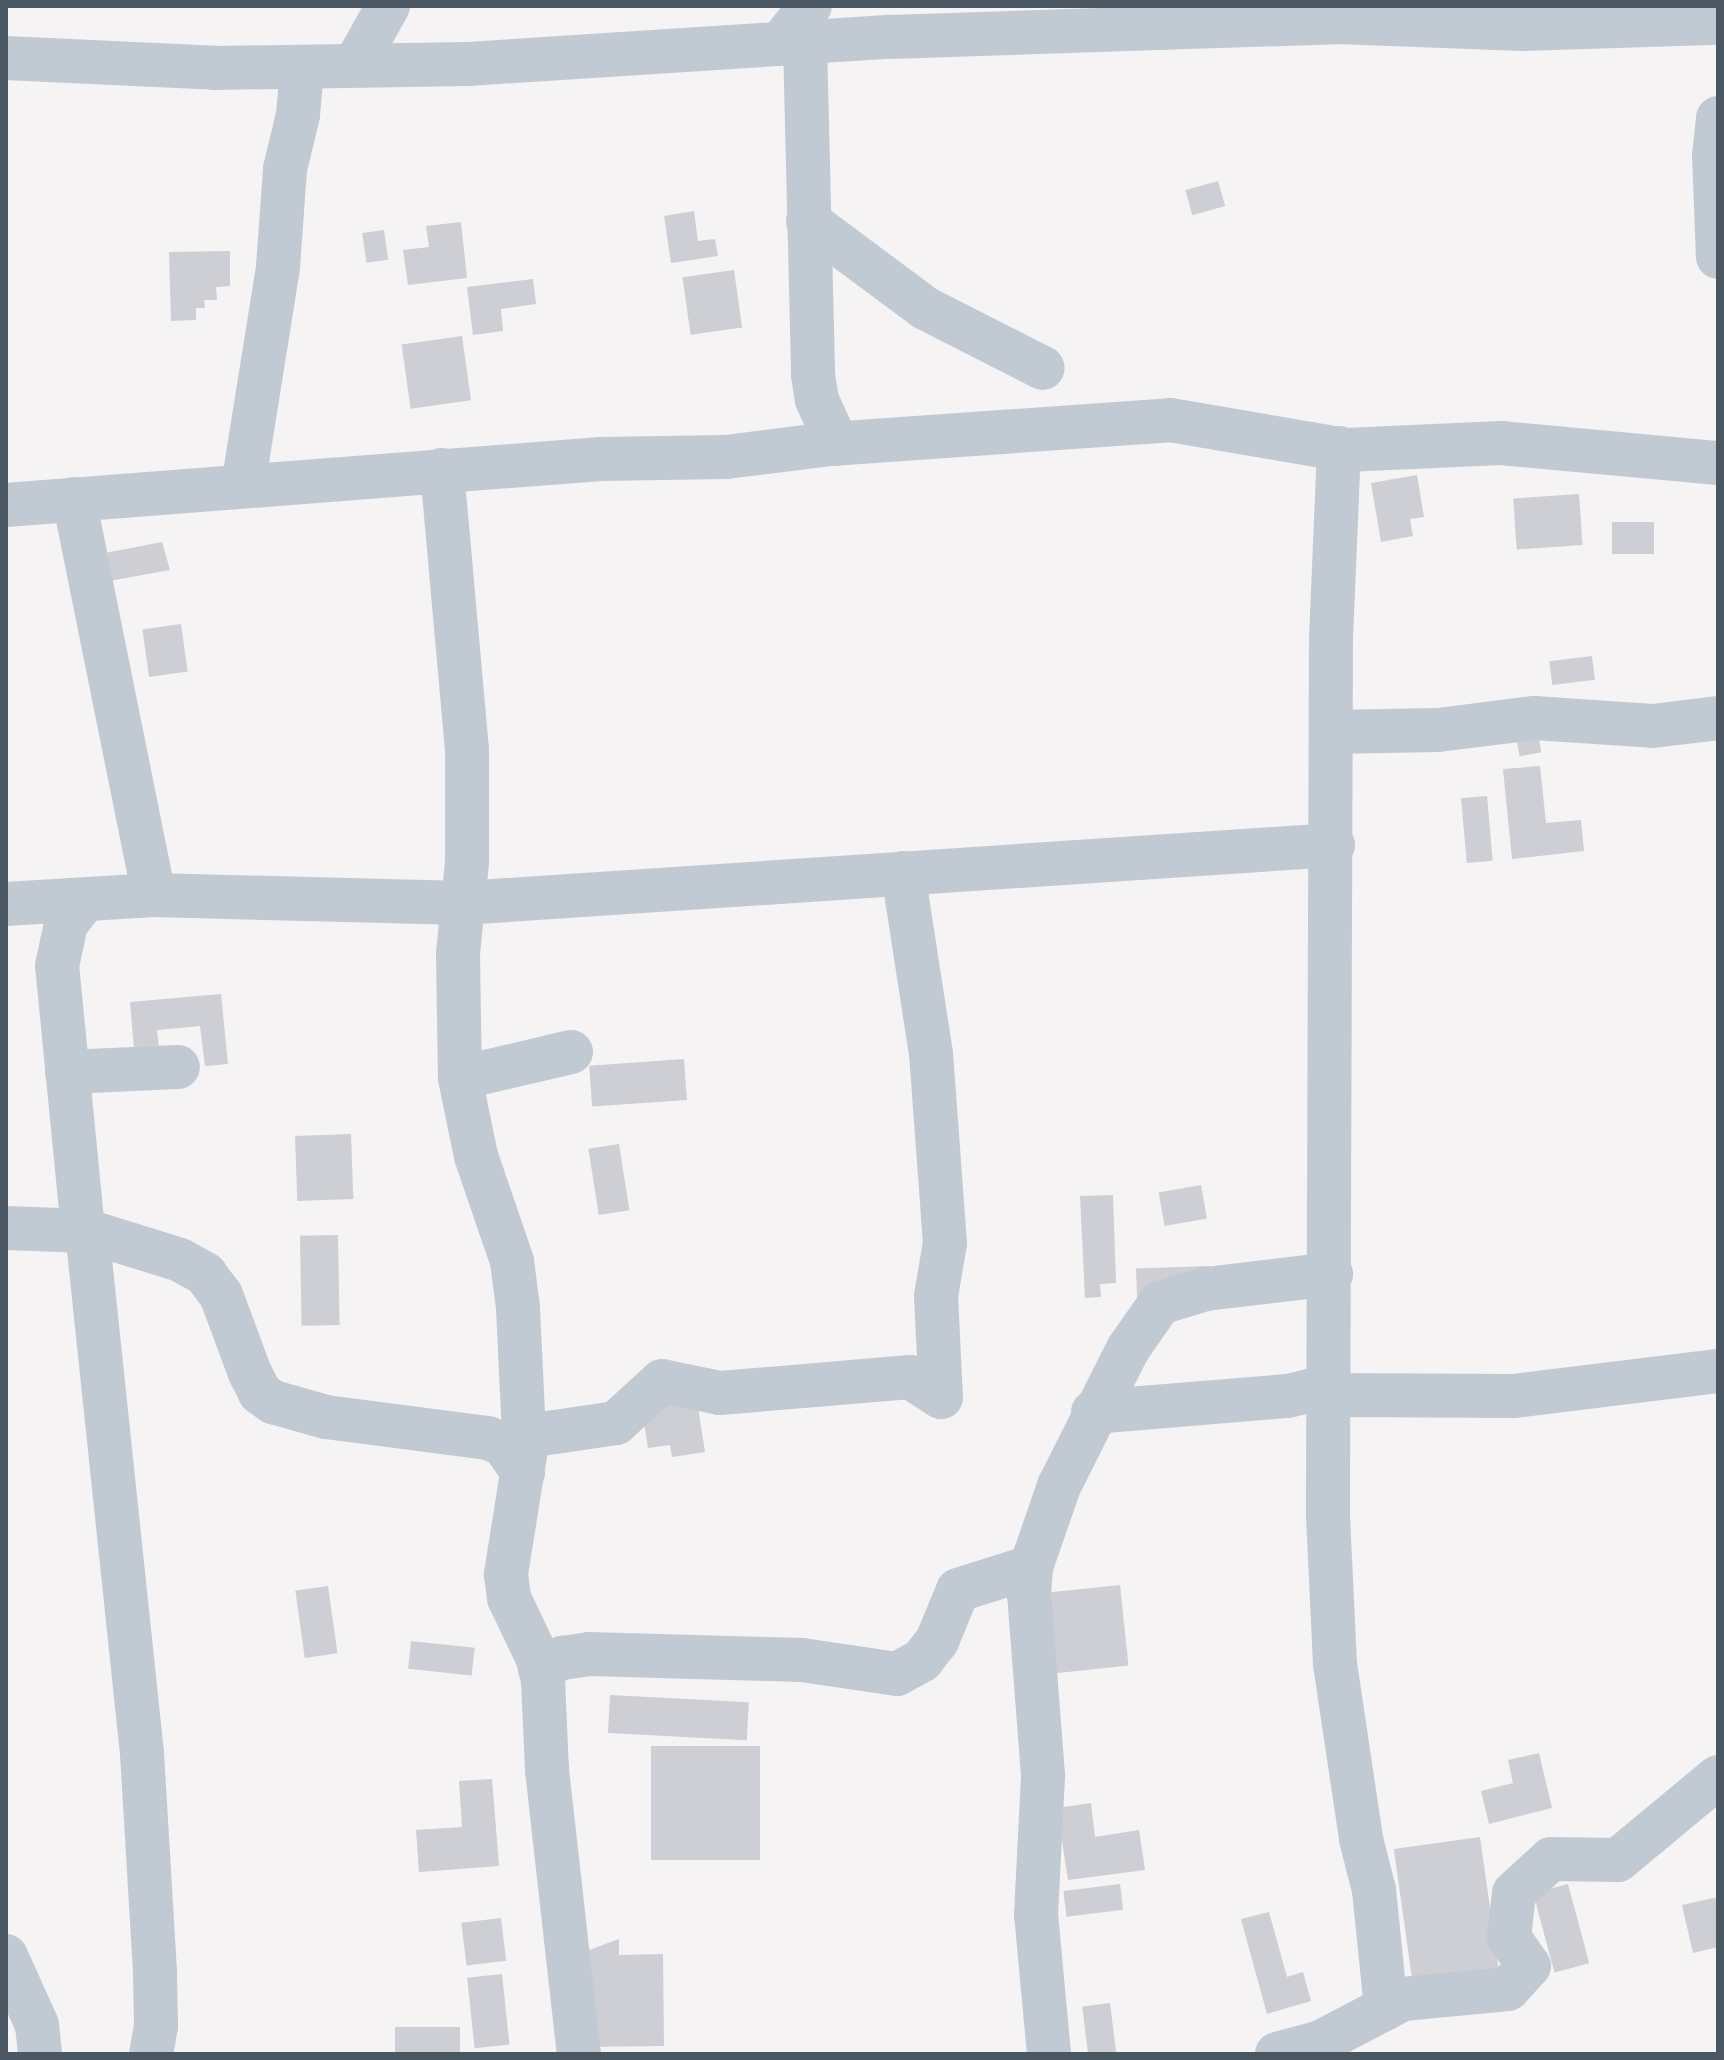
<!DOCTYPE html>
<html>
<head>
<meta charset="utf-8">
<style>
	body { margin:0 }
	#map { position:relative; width:1724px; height:2060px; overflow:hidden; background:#f5f3f3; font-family:"DM Sans",sans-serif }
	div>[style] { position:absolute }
	.building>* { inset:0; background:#cdcfd5; transform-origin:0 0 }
	.minor>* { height:44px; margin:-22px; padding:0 22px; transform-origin:22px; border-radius:22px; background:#c1cad2 }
	.minor-bridge>* { height:44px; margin:-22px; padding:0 22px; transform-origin:22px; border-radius:22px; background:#c1cad2 }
	span { translate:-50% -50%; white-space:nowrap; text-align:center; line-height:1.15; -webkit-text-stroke:6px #fff; paint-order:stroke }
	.frame { position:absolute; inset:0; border:8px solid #4a5661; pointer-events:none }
</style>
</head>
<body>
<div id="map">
	<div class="building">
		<div style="left:1218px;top:181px;width:26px;height:34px;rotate:74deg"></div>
		<div style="clip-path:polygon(694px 211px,698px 241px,715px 239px,718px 256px,671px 263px,664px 216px)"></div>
		<div style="clip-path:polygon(461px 222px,467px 278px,408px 285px,403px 250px,429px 247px,426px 226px)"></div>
		<div style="left:384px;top:230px;width:30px;height:22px;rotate:82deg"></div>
		<div style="clip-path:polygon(230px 251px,230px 286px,216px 287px,217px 300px,204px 300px,205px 308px,196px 308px,196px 320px,171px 321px,169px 252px)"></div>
		<div style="left:734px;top:270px;width:58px;height:52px;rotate:82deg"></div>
		<div style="clip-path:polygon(533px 279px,536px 304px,501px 309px,503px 331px,473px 335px,467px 287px)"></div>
		<div style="left:462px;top:336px;width:65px;height:61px;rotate:82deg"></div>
		<div style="clip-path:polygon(1417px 475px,1424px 517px,1410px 519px,1413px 536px,1381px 542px,1371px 483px)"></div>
		<div style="left:1579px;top:494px;width:51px;height:66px;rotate:86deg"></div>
		<div style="left:1612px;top:522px;width:42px;height:32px"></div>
		<div style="clip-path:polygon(162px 542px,170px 570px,109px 581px,69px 560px)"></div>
		<div style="left:181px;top:624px;width:48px;height:39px;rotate:82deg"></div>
		<div style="left:1592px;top:656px;width:24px;height:43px;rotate:83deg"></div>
		<div style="left:1534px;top:711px;width:42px;height:22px;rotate:80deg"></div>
		<div style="clip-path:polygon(1540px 766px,1546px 823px,1581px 820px,1584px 851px,1512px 859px,1503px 769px)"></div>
		<div style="left:1487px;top:796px;width:65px;height:26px;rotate:85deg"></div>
		<div style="clip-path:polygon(221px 994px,228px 1064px,205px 1066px,200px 1026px,157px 1030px,160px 1057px,135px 1059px,130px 1002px)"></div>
		<div style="left:684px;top:1059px;width:41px;height:95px;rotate:86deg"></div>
		<div style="left:351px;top:1134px;width:65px;height:56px;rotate:88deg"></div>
		<div style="left:619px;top:1144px;width:67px;height:31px;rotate:81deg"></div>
		<div style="left:1201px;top:1185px;width:34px;height:43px;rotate:80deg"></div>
		<div style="clip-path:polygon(1113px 1195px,1116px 1283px,1100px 1284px,1101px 1297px,1085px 1298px,1080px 1196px)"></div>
		<div style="left:338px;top:1235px;width:90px;height:38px;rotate:89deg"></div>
		<div style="left:1210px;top:1266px;width:31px;height:74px;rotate:88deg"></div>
		<div style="clip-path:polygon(696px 1395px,705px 1452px,672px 1457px,670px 1445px,648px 1448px,641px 1403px)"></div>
		<div style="left:1120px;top:1585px;width:81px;height:92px;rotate:84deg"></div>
		<div style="left:328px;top:1586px;width:68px;height:33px;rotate:82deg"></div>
		<div style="left:411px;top:1641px;width:64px;height:28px;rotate:6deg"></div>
		<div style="left:610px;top:1695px;width:139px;height:38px;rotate:3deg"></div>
		<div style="left:651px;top:1746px;width:109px;height:114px"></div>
		<div style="clip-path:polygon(1539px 1753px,1552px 1808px,1489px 1824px,1481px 1791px,1513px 1783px,1508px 1760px)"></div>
		<div style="clip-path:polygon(492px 1779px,499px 1866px,419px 1872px,416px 1830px,462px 1827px,459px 1781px)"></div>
		<div style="clip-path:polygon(1091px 1803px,1095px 1837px,1139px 1830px,1145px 1870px,1068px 1880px,1057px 1808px)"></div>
		<div style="left:1480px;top:1837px;width:145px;height:87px;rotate:82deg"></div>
		<div style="left:1120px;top:1884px;width:26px;height:57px;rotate:83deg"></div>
		<div style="left:1568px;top:1884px;width:82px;height:36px;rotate:75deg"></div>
		<div style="clip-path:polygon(1718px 1897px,1718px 1947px,1693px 1953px,1682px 1905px)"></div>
		<div style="clip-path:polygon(1269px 1912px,1287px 1977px,1303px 1972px,1311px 2001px,1267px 2014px,1241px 1919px)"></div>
		<div style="left:501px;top:1918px;width:43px;height:40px;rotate:83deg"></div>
		<div style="clip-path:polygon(619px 1939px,619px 1955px,663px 1954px,664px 2046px,580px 2047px,578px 1954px)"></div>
		<div style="left:502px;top:1974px;width:71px;height:35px;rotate:84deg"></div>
		<div style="left:1110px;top:2003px;width:51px;height:28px;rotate:83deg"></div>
		<div style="left:395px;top:2027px;width:65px;height:25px"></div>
	</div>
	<div class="minor">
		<div style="left:805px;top:42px;width:333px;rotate:88.6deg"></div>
		<div style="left:813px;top:375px;width:25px;rotate:81deg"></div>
		<div style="left:817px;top:400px;width:48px;rotate:65.6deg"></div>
		<div style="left:780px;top:44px;width:48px;rotate:-51.7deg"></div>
		<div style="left:6px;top:58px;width:209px;rotate:2.7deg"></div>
		<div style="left:215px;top:68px;width:253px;rotate:-0.9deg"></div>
		<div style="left:468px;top:64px;width:424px;rotate:-3.7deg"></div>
		<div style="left:891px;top:37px;width:447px;rotate:-1.9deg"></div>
		<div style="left:1338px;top:22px;width:185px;rotate:2.2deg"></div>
		<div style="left:1523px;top:29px;width:195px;rotate:-1.8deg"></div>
		<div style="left:355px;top:65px;width:68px;rotate:-60.8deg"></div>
		<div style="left:1718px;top:118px;width:37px;rotate:96deg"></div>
		<div style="left:1714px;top:155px;width:102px;rotate:87.8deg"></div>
		<div style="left:808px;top:221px;width:146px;rotate:36.6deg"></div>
		<div style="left:925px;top:308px;width:132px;rotate:27deg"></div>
		<div style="left:1339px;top:448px;width:189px;rotate:92.4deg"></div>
		<div style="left:1331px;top:637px;width:879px;rotate:90.2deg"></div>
		<div style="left:1328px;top:1516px;width:148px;rotate:87.3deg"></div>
		<div style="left:1335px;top:1664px;width:177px;rotate:81.5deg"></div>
		<div style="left:1361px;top:1839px;width:53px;rotate:75.7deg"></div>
		<div style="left:1374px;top:1890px;width:119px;rotate:84.2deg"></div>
		<div style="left:442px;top:470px;width:280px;rotate:84.9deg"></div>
		<div style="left:467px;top:749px;width:113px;rotate:90deg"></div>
		<div style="left:467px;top:862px;width:92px;rotate:95.6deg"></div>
		<div style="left:458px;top:954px;width:124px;rotate:89.1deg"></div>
		<div style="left:460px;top:1078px;width:80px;rotate:78.4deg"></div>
		<div style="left:476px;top:1156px;width:111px;rotate:71.1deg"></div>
		<div style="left:512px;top:1261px;width:47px;rotate:82.7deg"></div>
		<div style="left:518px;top:1308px;width:147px;rotate:87.3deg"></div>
		<div style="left:525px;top:1455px;width:121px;rotate:99.1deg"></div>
		<div style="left:506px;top:1574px;width:24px;rotate:83deg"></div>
		<div style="left:509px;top:1598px;width:68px;rotate:64.6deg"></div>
		<div style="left:538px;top:1659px;width:23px;rotate:77deg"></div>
		<div style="left:543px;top:1681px;width:89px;rotate:87.4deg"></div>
		<div style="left:547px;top:1770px;width:286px;rotate:83.6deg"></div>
		<div style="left:243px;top:486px;width:222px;rotate:-80.9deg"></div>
		<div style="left:278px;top:267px;width:98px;rotate:-85.9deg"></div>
		<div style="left:285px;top:169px;width:56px;rotate:-76.5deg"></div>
		<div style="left:298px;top:115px;width:48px;rotate:-85.2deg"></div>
		<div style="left:74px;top:499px;width:404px;rotate:78.6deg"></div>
		<div style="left:6px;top:505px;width:597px;rotate:-4.42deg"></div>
		<div style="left:601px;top:459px;width:125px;rotate:-0.9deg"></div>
		<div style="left:726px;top:457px;width:106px;rotate:-7.1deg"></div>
		<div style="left:831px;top:444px;width:340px;rotate:-4deg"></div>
		<div style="left:1170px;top:420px;width:179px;rotate:9.7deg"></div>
		<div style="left:1346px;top:450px;width:155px;rotate:-2.6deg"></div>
		<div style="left:1501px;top:443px;width:218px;rotate:5.3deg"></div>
		<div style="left:1331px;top:732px;width:107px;rotate:-1.1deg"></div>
		<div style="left:1438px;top:730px;width:97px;rotate:-7.1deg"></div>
		<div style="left:1534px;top:718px;width:119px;rotate:3.8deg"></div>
		<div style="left:1653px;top:726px;width:65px;rotate:-7deg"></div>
		<div style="left:903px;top:873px;width:182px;rotate:81.2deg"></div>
		<div style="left:931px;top:1053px;width:191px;rotate:85.8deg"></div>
		<div style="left:945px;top:1243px;width:54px;rotate:99.6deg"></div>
		<div style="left:936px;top:1296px;width:101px;rotate:87.2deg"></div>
		<div style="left:6px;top:904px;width:148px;rotate:-3.5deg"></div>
		<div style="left:154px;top:895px;width:309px;rotate:1.5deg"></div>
		<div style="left:463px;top:903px;width:872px;rotate:-3.81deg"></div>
		<div style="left:67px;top:1072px;width:111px;rotate:-2.6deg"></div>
		<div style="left:460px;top:1078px;width:114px;rotate:-13.2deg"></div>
		<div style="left:6px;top:1228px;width:81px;rotate:2.1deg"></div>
		<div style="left:87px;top:1231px;width:97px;rotate:17.3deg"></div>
		<div style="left:180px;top:1260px;width:29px;rotate:29deg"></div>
		<div style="left:205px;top:1274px;width:26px;rotate:53deg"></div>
		<div style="left:221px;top:1295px;width:83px;rotate:69.6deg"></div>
		<div style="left:250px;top:1373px;width:22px;rotate:63deg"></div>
		<div style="left:260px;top:1393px;width:16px;rotate:35deg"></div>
		<div style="left:273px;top:1402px;width:55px;rotate:15.8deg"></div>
		<div style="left:326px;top:1417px;width:163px;rotate:7.4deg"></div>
		<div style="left:488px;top:1438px;width:16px;rotate:22deg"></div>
		<div style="left:503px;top:1444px;width:35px;rotate:55deg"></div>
		<div style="left:83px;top:1230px;width:265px;rotate:-95.6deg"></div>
		<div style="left:57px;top:966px;width:43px;rotate:-77.9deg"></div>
		<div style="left:66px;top:924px;width:31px;rotate:-52deg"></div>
		<div style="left:87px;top:1231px;width:525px;rotate:83.99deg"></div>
		<div style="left:142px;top:1753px;width:220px;rotate:86.6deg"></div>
		<div style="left:155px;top:1973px;width:53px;rotate:88.9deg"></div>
		<div style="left:156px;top:2026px;width:28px;rotate:100deg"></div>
		<div style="left:1328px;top:1395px;width:186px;rotate:0.3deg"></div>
		<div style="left:1514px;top:1396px;width:206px;rotate:-7deg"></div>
		<div style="left:1093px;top:1412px;width:196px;rotate:-4.7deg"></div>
		<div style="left:1288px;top:1396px;width:42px;rotate:-13.7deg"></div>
		<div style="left:555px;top:1432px;width:62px;rotate:-8.4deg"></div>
		<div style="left:616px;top:1423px;width:62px;rotate:-42.4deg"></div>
		<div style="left:662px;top:1381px;width:59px;rotate:11.7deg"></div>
		<div style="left:720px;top:1393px;width:191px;rotate:-4.8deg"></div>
		<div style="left:910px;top:1377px;width:37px;rotate:33deg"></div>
		<div style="left:540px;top:1669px;width:25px;rotate:-27deg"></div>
		<div style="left:562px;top:1658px;width:27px;rotate:-8deg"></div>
		<div style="left:589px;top:1654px;width:213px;rotate:1.6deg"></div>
		<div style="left:802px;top:1660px;width:96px;rotate:8.4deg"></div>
		<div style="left:897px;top:1674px;width:29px;rotate:-29deg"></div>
		<div style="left:922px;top:1660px;width:24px;rotate:-52deg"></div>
		<div style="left:937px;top:1641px;width:55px;rotate:-67.6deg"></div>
		<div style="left:958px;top:1590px;width:77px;rotate:-17.5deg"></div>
		<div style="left:6px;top:1956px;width:76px;rotate:65.8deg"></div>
		<div style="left:37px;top:2025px;width:29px;rotate:84deg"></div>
		<div style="left:1049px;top:2054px;width:140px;rotate:-95.3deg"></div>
		<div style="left:1036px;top:1915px;width:140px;rotate:-87.1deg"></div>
		<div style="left:1043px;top:1775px;width:181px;rotate:-94.4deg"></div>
		<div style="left:1029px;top:1595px;width:28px;rotate:-86deg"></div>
		<div style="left:1031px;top:1567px;width:86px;rotate:-70.9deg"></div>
		<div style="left:1059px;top:1486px;width:153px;rotate:-63.3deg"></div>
		<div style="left:1128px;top:1349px;width:56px;rotate:-55.2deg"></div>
		<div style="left:1160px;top:1303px;width:48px;rotate:-16.9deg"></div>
		<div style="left:1206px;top:1289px;width:126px;rotate:-6.8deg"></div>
		<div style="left:1277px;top:2054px;width:46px;rotate:-15.3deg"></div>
		<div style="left:1321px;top:2042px;width:93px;rotate:-27.7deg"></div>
		<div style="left:1403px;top:1999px;width:105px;rotate:-5.4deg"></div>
		<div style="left:1508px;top:1989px;width:31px;rotate:-48deg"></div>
		<div style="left:1529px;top:1966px;width:35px;rotate:-125deg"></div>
		<div style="left:1509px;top:1937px;width:44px;rotate:-83.5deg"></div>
		<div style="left:1514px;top:1893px;width:50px;rotate:-42.6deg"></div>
		<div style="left:1551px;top:1859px;width:67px;rotate:0.9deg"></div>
		<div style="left:1618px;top:1860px;width:130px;rotate:-39.7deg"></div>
	</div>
	<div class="minor-bridge">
		<div style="left:514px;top:1438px;width:41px;rotate:-8.3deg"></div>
	</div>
	<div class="frame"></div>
</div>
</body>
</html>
